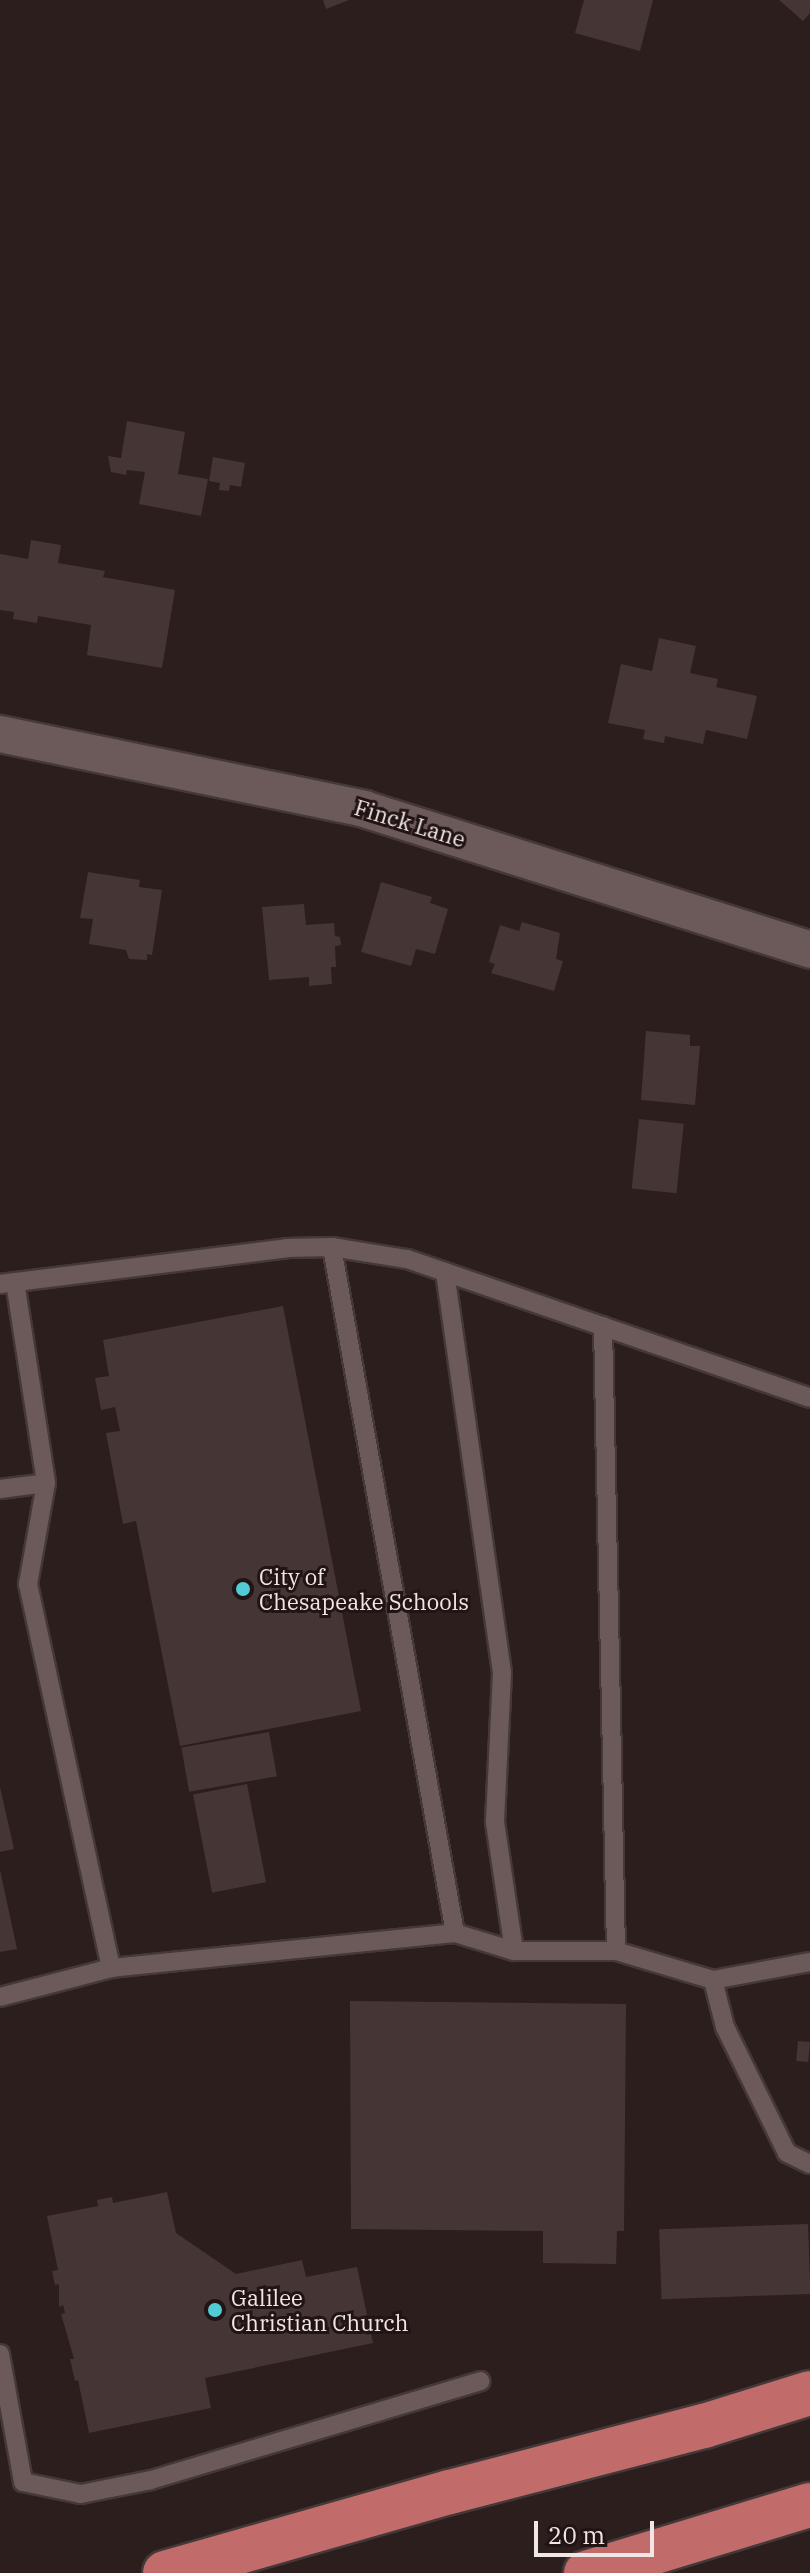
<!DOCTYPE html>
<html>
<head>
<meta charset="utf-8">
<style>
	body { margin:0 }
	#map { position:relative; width:810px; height:2573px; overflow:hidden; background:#2c1e1d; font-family:"IBM Plex Serif",serif }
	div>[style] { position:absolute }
	.building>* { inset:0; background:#453635; transform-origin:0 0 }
	.roads { filter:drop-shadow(2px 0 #443938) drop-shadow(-2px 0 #443938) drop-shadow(0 2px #443938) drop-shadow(0 -2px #443938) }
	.service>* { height:18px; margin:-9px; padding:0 9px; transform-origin:9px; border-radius:9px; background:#6b5a59 }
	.minor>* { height:36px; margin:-18px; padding:0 18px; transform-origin:18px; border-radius:18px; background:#6b5a59 }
	.motorway>* { height:44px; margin:-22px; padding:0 22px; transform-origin:22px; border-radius:22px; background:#c16c6a }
	.dots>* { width:22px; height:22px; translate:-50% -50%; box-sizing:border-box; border:4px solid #221414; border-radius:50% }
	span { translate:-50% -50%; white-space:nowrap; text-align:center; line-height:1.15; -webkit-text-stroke:6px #221414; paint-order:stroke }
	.street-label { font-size:22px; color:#f0e6e5 }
	.poi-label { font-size:22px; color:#f0e6e5 }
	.left { translate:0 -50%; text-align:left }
	.scale { position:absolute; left:534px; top:2521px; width:120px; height:36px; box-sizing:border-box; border:4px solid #f0e6e5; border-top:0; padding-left:10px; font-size:24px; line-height:28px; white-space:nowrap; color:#f0e6e5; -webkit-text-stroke:6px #221414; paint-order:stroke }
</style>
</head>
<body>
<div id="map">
	<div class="building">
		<div style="clip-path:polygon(323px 0,349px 0,326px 9px)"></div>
		<div style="clip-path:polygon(584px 0,653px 0,640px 51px,575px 33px)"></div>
		<div style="clip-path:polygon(779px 0,810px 0,810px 13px,803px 21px)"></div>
		<div style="clip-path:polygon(127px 421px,185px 432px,178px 474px,208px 479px,201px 516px,139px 504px,145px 472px,127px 470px,126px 475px,111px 472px,108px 456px,121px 458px)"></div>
		<div style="clip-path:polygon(213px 457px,245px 463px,241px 487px,230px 485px,229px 491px,219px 490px,220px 483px,209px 481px)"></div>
		<div style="clip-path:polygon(31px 540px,61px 545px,58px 563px,105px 571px,103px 577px,175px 590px,162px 668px,87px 655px,91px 625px,38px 616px,37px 623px,13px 619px,14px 612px,0 610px,0 554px,28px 559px)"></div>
		<div style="clip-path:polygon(659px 638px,696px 646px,690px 673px,718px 679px,716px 687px,757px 696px,747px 739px,706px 730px,703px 744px,665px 736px,664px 743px,643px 739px,645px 730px,608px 723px,621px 664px,652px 671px)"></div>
		<div style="clip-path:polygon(88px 872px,140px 880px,139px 887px,162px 890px,152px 955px,147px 954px,147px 960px,129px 959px,126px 950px,89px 944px,93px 919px,80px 918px)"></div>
		<div style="clip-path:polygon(381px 882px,432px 897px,430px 903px,448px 909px,435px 954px,416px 949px,411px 966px,361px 952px)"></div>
		<div style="clip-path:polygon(304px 904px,306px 925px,334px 923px,335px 936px,340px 937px,341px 945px,335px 946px,336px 967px,331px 967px,332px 984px,309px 986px,309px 977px,269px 980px,262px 907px)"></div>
		<div style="clip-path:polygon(522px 922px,560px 933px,556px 959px,563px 961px,554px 991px,491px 973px,495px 964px,489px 962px,500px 925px,519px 931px)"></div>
		<div style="clip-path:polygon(646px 1031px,690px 1035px,690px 1046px,700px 1046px,695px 1105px,641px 1100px)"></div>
		<div style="left:639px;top:1119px;width:45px;height:70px;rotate:6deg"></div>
		<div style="clip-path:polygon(283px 1306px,361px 1711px,180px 1746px,136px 1521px,123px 1524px,106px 1433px,120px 1431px,115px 1407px,101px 1410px,95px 1378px,109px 1376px,103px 1340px)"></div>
		<div style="left:269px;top:1732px;width:45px;height:89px;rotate:80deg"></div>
		<div style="left:247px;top:1784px;width:100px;height:55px;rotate:79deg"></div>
		<div style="clip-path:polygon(0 1787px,14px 1849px,0 1852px)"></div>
		<div style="clip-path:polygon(0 1870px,17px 1949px,0 1952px)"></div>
		<div style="clip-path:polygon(350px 2001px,626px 2004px,624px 2231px,617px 2231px,616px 2264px,543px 2263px,543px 2231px,351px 2229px)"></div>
		<div style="left:798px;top:2041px;width:12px;height:20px;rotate:5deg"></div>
		<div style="clip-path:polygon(167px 2192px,176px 2233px,236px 2274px,302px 2260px,306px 2277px,357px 2267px,373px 2343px,205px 2378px,211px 2408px,89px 2433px,78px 2380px,75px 2381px,70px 2359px,74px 2359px,61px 2314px,65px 2313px,63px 2305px,59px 2307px,59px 2284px,55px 2285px,52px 2271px,58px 2270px,47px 2216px,98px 2206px,97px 2200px,112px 2197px,113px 2203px)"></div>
		<div style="left:808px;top:2224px;width:70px;height:149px;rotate:88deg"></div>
	</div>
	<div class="roads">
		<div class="service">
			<div style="left:445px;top:1272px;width:405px;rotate:81.9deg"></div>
			<div style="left:502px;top:1673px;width:149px;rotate:92.7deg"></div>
			<div style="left:495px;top:1822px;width:130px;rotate:81.6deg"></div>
			<div style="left:514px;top:1951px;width:102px"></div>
			<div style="left:616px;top:1951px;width:625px;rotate:-91.19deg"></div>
			<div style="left:15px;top:1282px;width:203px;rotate:81.2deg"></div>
			<div style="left:46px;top:1483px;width:103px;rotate:100.1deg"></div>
			<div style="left:28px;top:1584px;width:393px;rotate:77.8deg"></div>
			<div style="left:111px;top:1968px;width:346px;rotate:-5.8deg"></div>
			<div style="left:455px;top:1933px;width:697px;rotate:-100.17deg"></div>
			<div style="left:0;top:1284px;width:289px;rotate:-7.1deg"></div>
			<div style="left:287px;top:1248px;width:45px;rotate:-1.3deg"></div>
			<div style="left:332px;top:1247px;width:76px;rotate:9.1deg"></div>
			<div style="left:407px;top:1259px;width:426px;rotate:19deg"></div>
			<div style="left:0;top:1489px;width:46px;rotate:-7.4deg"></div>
			<div style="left:455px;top:1933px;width:62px;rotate:17deg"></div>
			<div style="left:616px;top:1951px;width:101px;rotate:16.6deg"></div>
			<div style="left:713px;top:1980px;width:49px;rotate:75.7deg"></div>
			<div style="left:725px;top:2027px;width:140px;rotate:63.8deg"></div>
			<div style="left:787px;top:2153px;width:25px;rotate:26deg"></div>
			<div style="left:713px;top:1980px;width:99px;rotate:-10.5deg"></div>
			<div style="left:0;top:1997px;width:115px;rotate:-14.6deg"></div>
			<div style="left:0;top:2354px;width:130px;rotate:79.8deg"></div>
			<div style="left:23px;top:2482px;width:59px;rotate:11.7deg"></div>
			<div style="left:81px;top:2494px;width:71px;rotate:-11.3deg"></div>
			<div style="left:151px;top:2480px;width:344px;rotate:-16.7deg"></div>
		</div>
		<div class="minor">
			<div style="left:0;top:734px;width:372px;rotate:11.6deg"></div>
			<div style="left:364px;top:809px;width:468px;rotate:17.5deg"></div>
		</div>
		<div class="motorway">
			<div style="left:165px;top:2573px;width:296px;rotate:-15.9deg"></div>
			<div style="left:450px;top:2492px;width:262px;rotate:-14.6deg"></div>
			<div style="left:704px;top:2426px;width:111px;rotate:-17.3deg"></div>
			<div style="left:586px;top:2573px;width:234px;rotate:-16.9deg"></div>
		</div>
	</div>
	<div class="dots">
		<div style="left:243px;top:1589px;background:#51ccd5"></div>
		<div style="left:215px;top:2310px;background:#51ccd5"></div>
	</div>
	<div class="street-label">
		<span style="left:410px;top:823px;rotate:17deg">Finck Lane</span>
	</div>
	<div class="poi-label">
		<span class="left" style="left:259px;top:1589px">City of<br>Chesapeake Schools</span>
		<span class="left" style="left:231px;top:2310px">Galilee<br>Christian Church</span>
	</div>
	<div class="scale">20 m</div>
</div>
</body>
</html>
